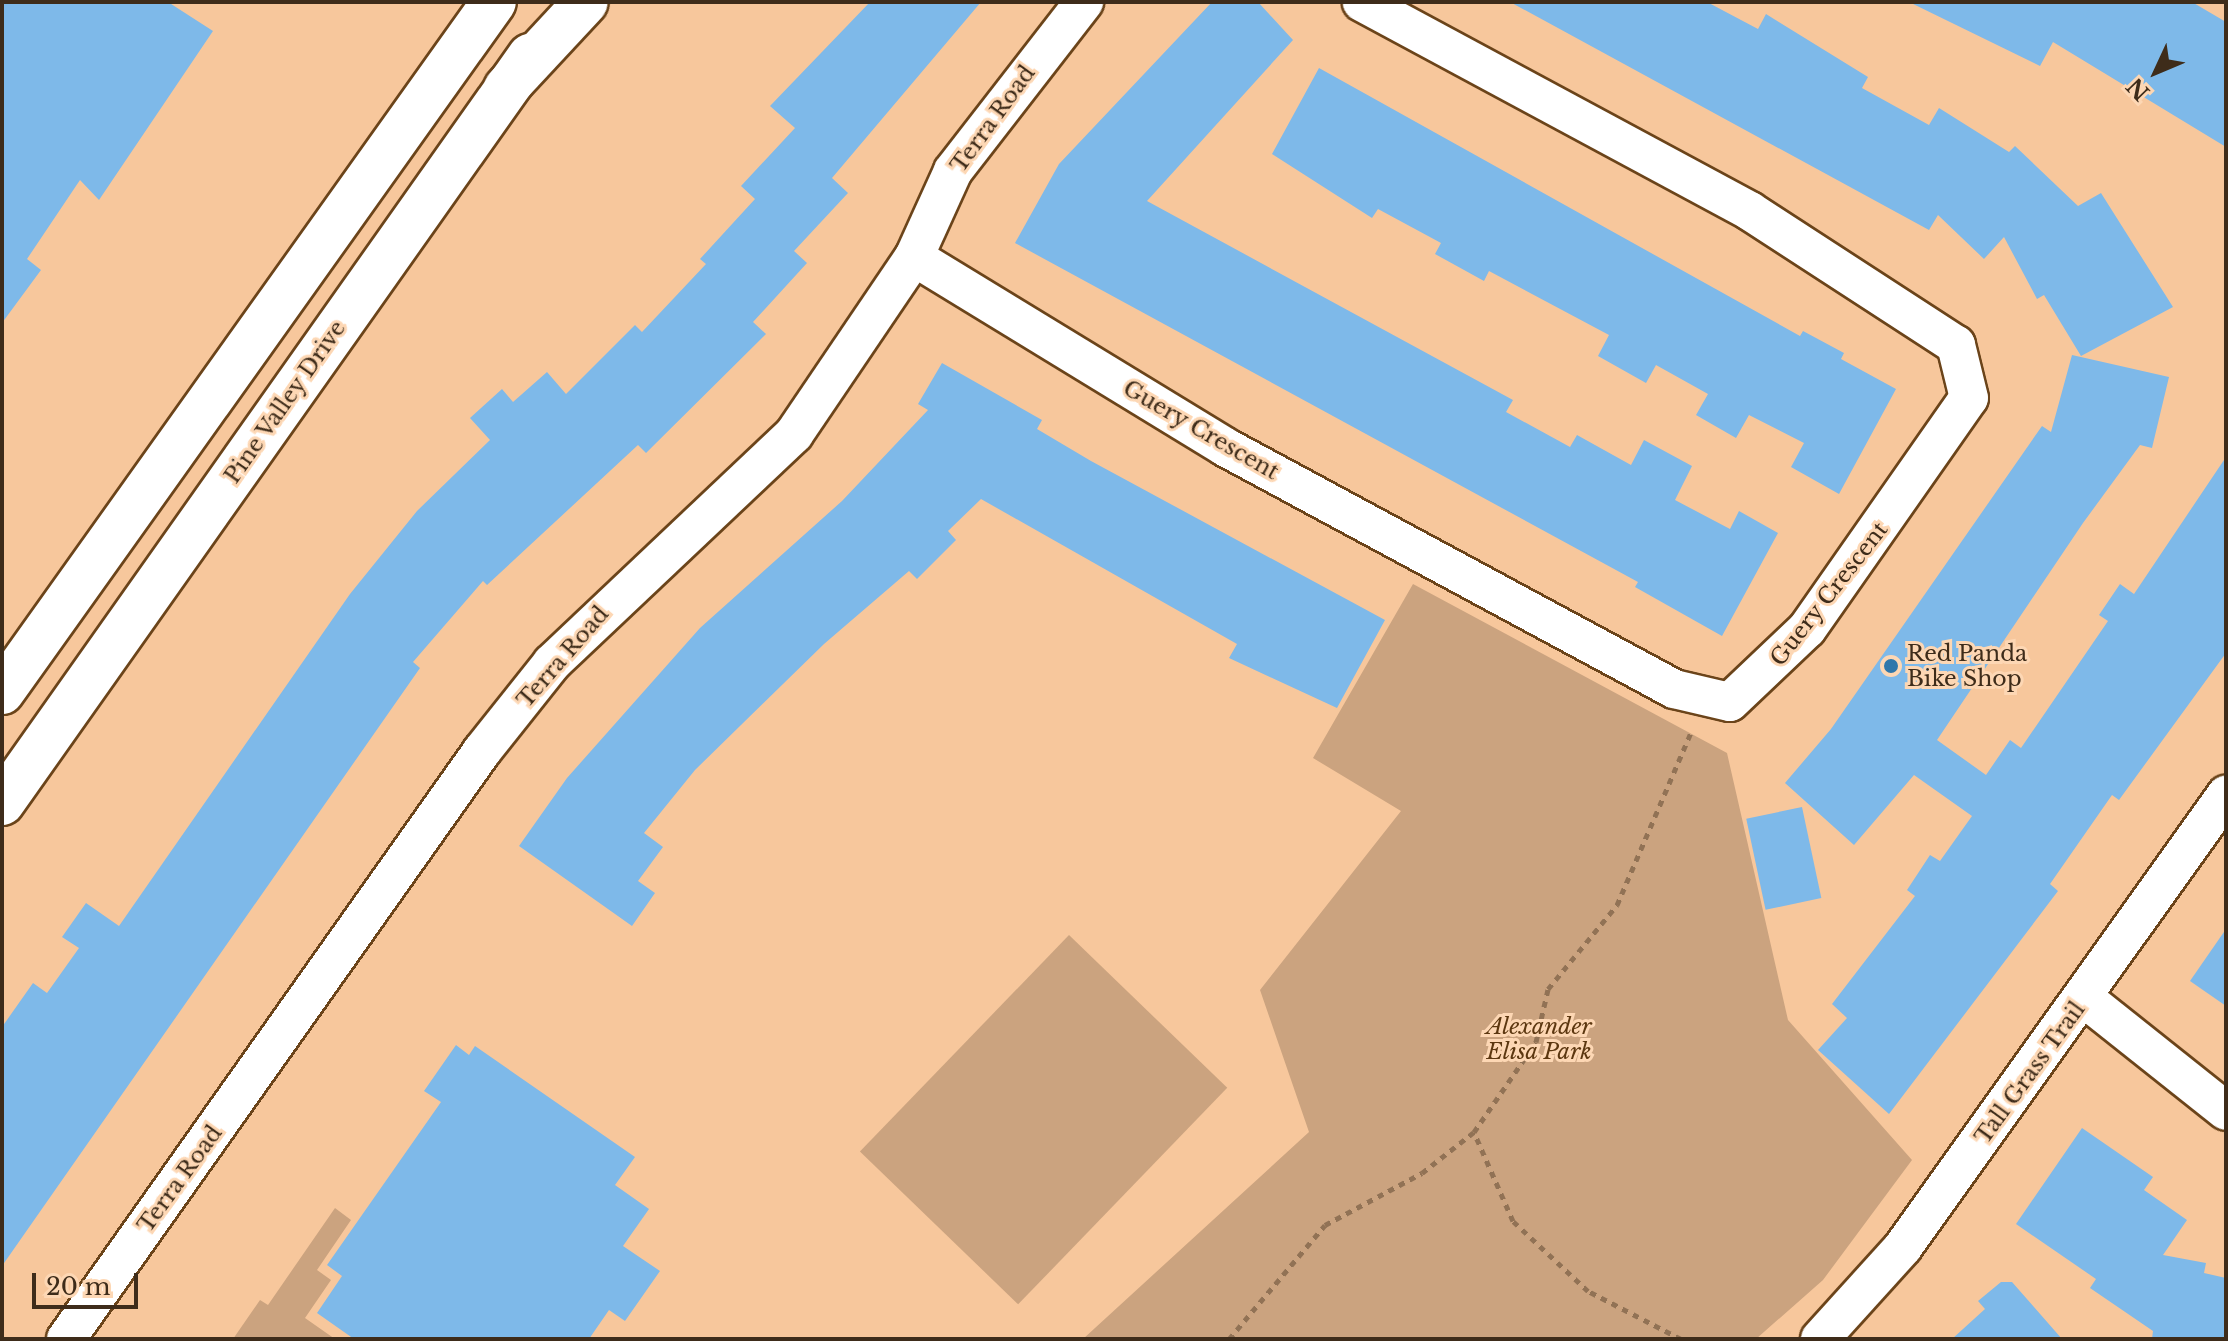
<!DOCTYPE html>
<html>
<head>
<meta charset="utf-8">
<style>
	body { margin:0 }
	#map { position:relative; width:2228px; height:1341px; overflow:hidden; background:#f7c79c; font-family:"Libre Baskerville",serif }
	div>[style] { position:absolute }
	.green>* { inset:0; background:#cba37f; transform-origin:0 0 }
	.building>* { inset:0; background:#7eb9e9; transform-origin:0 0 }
	.path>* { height:5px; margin-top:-2.5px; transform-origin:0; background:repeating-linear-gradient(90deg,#917255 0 6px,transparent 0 12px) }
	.roads { filter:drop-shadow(2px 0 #6b441a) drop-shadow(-2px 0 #6b441a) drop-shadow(0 2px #6b441a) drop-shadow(0 -2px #6b441a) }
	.minor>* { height:38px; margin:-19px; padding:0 19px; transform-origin:19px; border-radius:19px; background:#fff }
	.major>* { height:44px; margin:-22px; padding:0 22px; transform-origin:22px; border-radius:22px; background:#fff }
	.highway>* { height:44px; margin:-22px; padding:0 22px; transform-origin:22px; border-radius:22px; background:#fff }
	.dots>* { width:22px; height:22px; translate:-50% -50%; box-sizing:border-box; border:4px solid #fdd7b4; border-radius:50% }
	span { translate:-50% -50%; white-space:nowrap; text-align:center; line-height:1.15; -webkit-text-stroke:6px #fdd7b4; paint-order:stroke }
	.street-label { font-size:22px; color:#3e2c1a }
	.poi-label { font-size:22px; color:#3e2c1a }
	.left { translate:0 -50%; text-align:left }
	.park-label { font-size:22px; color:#5c3710; font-style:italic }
	.frame { position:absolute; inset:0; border:4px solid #3e2c1a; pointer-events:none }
	.north { position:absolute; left:2116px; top:32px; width:80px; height:80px; -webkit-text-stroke:6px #fdd7b4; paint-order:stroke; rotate:226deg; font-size:22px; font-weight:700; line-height:32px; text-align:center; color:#3e2c1a }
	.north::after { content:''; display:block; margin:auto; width:28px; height:36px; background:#3e2c1a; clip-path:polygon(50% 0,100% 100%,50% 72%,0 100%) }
	.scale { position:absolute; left:32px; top:1273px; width:106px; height:36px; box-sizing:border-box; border:4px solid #3e2c1a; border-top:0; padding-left:10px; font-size:24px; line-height:28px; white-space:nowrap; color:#3e2c1a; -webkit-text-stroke:6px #fdd7b4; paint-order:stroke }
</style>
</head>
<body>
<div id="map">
	<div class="green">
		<div style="clip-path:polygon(1413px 584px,1727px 753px,1788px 1020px,1912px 1160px,1823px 1280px,1756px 1339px,1083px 1339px,1309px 1132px,1260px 990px,1401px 811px,1313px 758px)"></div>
		<div style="left:1069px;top:935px;width:220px;height:301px;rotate:44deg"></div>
		<div style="clip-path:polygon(335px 1208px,351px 1220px,317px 1270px,331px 1280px,305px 1318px,335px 1339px,233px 1339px,260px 1300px,268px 1305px)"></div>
	</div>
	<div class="building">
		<div style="clip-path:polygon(2px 2px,168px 2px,213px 31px,99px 200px,80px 180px,27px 259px,41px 270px,2px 323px)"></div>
		<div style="clip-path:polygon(870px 2px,981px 2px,832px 178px,848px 193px,794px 251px,807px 263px,753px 322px,766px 334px,646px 453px,638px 445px,487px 585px,483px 581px,413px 662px,420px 668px,2px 1266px,2px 1027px,33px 983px,47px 993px,79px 948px,62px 937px,86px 903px,119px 926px,350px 594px,417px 511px,490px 440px,470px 418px,502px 389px,513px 402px,547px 372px,566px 394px,635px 325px,642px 332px,706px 264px,700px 259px,755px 199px,741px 186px,795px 128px,770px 106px)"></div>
		<div style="clip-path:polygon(1212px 2px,1258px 2px,1293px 40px,1147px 201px,1513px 400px,1506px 412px,1570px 447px,1577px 435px,1631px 465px,1644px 440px,1692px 466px,1675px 500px,1730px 529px,1739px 511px,1778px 533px,1722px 636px,1635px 587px,1638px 582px,1015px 243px,1059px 164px)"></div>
		<div style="clip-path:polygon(1510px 2px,1707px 2px,1758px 29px,1766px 14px,1868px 77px,1862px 88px,1929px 125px,1939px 108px,2009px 152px,2015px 146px,2078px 206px,2101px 193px,2173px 307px,2081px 356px,2044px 295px,2037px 299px,2004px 237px,1984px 259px,1938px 215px,1929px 230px)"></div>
		<div style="clip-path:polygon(1909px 2px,2192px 2px,2226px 22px,2226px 147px,2053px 42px,2040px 66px)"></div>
		<div style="clip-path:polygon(1319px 68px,1800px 336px,1803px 331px,1844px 353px,1841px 359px,1896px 389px,1839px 494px,1791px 467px,1804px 443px,1749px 415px,1736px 438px,1696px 415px,1708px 394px,1656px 365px,1646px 383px,1598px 356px,1609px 335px,1489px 271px,1484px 281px,1435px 254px,1441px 243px,1378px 209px,1372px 218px,1272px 154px)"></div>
		<div style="clip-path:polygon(2072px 355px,2169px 377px,2152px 448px,2140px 445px,2083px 523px,1937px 740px,1986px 775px,2010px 740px,2021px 748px,2108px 621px,2099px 615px,2120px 584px,2134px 594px,2226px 457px,2226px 653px,2119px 800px,2112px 795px,2050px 884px,2058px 891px,1889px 1114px,1818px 1050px,1847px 1018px,1832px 1004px,1915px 896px,1907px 890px,1930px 855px,1940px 861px,1972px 816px,1914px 775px,1854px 845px,1785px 783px,1831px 729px,2042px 426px,2051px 432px)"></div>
		<div style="clip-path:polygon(942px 363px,1042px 420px,1037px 429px,1091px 461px,1385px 620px,1337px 708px,1229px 658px,1237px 644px,981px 499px,948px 531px,956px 540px,917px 579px,909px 571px,824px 644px,695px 770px,644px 833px,663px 847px,638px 881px,655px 893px,632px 926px,519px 846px,567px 778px,700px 628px,842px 501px,928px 410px,918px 404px)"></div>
		<div style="left:1802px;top:807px;width:93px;height:57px;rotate:78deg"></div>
		<div style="clip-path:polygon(2226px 929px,2226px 1006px,2190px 981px)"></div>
		<div style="clip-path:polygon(456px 1045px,469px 1055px,475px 1046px,635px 1157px,615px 1185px,649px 1209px,623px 1246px,660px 1271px,625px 1321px,609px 1310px,589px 1339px,354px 1339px,317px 1313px,342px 1276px,327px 1265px,441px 1102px,424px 1091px)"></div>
		<div style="clip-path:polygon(2082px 1128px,2153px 1177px,2144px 1190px,2187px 1220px,2163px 1255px,2206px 1263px,2204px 1273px,2226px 1278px,2226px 1339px,2152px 1339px,2153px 1331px,2090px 1288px,2096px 1279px,2016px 1224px)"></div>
		<div style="clip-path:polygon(2001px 1282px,2012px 1282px,2062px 1339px,1952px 1339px,1985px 1309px,1978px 1301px)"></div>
	</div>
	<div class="path">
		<div style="left:1229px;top:1339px;width:149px;rotate:-49.9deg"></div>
		<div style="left:1325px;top:1225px;width:110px;rotate:-28.2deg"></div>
		<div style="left:1422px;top:1173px;width:66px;rotate:-38.3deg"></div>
		<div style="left:1681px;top:1339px;width:105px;rotate:-152.7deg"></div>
		<div style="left:1588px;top:1291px;width:103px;rotate:-137deg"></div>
		<div style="left:1513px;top:1221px;width:97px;rotate:-113.7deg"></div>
		<div style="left:1474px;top:1132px;width:109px;rotate:-55.4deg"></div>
		<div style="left:1536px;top:1042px;width:54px;rotate:-77.2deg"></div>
		<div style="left:1548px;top:989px;width:109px;rotate:-50.6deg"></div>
		<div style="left:1617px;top:905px;width:190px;rotate:-66.8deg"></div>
	</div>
	<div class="roads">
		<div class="minor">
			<div style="left:914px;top:257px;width:364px;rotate:31.4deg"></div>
			<div style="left:1225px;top:447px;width:510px;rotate:28.32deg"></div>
			<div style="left:1674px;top:689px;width:57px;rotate:13.1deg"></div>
			<div style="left:1730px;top:702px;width:106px;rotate:-43.5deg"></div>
			<div style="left:1807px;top:629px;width:282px;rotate:-55deg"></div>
			<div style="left:1969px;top:398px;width:55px;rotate:-103.8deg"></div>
			<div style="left:1956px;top:345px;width:246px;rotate:-147deg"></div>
			<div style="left:1750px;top:211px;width:441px;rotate:-151.7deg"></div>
			<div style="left:2084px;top:998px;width:181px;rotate:38.5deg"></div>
			<div style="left:66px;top:1339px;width:720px;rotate:-54.72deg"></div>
			<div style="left:482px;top:751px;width:112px;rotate:-51.5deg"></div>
			<div style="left:552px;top:663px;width:333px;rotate:-43.4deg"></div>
			<div style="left:794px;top:434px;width:214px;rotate:-55.9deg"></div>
			<div style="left:914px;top:257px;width:94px;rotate:-65.6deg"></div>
			<div style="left:953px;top:171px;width:214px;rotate:-52.2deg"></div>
			<div style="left:1820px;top:1339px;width:124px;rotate:-47.9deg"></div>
			<div style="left:1903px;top:1247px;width:556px;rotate:-54.45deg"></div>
		</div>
		<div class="major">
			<div style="left:2px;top:692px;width:847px;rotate:-54.51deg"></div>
			<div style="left:2px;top:803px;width:915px;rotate:-54.75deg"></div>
		</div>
		<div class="highway">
			<div style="left:506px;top:88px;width:117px;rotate:-47.1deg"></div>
		</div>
	</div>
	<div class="dots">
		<div style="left:1891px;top:666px;background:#2f77ab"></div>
	</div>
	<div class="street-label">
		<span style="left:993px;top:119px;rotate:-54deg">Terra Road</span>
		<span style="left:285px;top:402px;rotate:-55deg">Pine Valley Drive</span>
		<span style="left:1201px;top:430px;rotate:30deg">Guery Crescent</span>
		<span style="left:1829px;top:594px;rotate:-52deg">Guery Crescent</span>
		<span style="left:563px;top:657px;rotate:-49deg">Terra Road</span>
		<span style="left:2030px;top:1073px;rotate:-54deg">Tall Grass Trail</span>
		<span style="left:180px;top:1179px;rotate:-54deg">Terra Road</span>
	</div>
	<div class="poi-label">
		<span class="left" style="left:1907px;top:666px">Red Panda<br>Bike Shop</span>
	</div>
	<div class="park-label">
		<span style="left:1539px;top:1039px">Alexander<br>Elisa Park</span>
	</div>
	<div class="frame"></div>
	<div class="north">N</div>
	<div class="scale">20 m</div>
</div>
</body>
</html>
